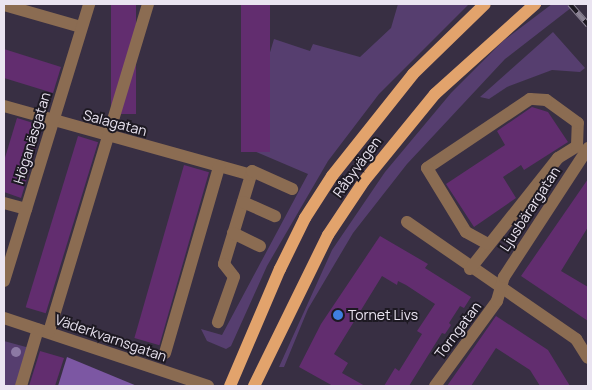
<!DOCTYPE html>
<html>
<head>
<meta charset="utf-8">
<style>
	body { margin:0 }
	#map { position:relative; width:592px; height:390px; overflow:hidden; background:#382f43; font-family:Manrope,sans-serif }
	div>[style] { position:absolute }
	.green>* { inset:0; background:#563e6f }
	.forest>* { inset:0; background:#7c57a3 }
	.building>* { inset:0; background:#622d6f; transform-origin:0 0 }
	.minor>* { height:12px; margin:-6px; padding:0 6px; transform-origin:6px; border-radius:6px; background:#8b6c52 }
	.major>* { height:12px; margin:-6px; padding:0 6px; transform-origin:6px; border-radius:6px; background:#e2a36c }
	.rail>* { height:5.5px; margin-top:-2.75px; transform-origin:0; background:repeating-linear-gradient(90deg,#1d1922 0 11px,#8a8293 0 22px); box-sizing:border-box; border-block:1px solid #8a8293 }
	.trees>* { width:10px; height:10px; margin:-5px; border-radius:50%; background:#8c79a4 }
	.dots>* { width:14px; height:14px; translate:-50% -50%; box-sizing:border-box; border:2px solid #1d1922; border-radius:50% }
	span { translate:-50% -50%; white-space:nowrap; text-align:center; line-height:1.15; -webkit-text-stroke:4px #1d1922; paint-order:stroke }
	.street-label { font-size:14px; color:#eae4f1 }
	.poi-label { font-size:14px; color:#eae4f1 }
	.left { translate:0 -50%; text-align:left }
	.frame { position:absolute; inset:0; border:5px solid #eae4f1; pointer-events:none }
</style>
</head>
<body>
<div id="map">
	<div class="green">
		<div style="clip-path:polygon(398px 4px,469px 4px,379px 94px,328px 161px,267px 266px,231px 346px,226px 349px,207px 341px,201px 329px,222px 335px,308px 174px,242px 146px,274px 39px,310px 51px,313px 44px,360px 57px,391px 28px)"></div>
		<div style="clip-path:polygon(552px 4px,576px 4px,505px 59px,407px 164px,353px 233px,308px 309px,284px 367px,279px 367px,332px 250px,385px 172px,451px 93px,503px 41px)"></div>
		<div style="clip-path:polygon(553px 32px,585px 68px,580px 72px,552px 70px,507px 87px,489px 99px,480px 97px)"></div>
		<div style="clip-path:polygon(4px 341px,37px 350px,26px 386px,4px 386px)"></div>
	</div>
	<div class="forest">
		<div style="clip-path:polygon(67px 357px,137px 386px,58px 386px)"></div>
	</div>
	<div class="building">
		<div style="left:111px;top:4px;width:25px;height:110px"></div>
		<div style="left:241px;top:4px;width:29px;height:148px"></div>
		<div style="clip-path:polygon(4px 49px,61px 67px,53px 93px,4px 78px)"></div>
		<div style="clip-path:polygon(532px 107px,548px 112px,568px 142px,524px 170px,521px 165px,503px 177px,516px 198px,474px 227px,446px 184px,505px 145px,497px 131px)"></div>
		<div style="clip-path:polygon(17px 118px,43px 126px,21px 198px,4px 192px,4px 161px)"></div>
		<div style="left:78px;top:136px;width:21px;height:179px;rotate:17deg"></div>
		<div style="left:184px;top:165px;width:26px;height:180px;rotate:16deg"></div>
		<div style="clip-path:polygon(588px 179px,588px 227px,561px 271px,588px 287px,588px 321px,521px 276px)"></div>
		<div style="clip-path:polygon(380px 236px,428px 264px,425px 268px,471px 297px,464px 308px,460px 306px,449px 323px,451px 325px,445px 334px,442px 333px,409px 386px,384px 386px,395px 368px,399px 371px,422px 334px,417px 331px,435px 304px,406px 285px,398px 281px,397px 285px,382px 276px,334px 354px,348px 363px,342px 373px,365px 386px,333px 386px,299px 367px,321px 324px)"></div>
		<div style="clip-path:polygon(496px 316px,548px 350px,570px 386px,540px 386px,530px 370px,496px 348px,471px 386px,447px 386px)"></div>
		<div style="clip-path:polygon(40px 351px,64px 358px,55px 386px,29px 386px)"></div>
	</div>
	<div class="minor">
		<div style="left:4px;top:5px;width:80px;rotate:15.9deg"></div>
		<div style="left:4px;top:106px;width:256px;rotate:15.6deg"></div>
		<div style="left:251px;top:175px;width:93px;rotate:106.9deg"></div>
		<div style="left:224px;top:264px;width:16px;rotate:52deg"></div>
		<div style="left:234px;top:277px;width:48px;rotate:109.6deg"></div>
		<div style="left:251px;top:175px;width:4px;rotate:-76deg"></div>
		<div style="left:252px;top:171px;width:44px;rotate:24.2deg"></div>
		<div style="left:243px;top:202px;width:35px;rotate:24deg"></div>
		<div style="left:4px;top:203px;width:23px;rotate:15deg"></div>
		<div style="left:407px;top:222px;width:206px;rotate:34.7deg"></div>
		<div style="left:576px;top:339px;width:22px;rotate:58deg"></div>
		<div style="left:233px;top:233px;width:30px;rotate:26deg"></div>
		<div style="left:470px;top:269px;width:142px;rotate:-51.6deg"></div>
		<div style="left:558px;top:158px;width:22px;rotate:-32deg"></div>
		<div style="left:577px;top:146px;width:23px;rotate:-88deg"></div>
		<div style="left:578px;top:123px;width:39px;rotate:-144deg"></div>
		<div style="left:546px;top:100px;width:16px;rotate:-176deg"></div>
		<div style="left:530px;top:99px;width:124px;rotate:146.2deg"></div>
		<div style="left:427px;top:168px;width:75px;rotate:58.6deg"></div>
		<div style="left:466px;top:232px;width:25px;rotate:29deg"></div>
		<div style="left:4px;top:281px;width:290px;rotate:-72.9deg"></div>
		<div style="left:4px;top:318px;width:215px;rotate:18.4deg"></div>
		<div style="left:49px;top:332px;width:343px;rotate:-73.2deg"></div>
		<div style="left:165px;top:353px;width:194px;rotate:-73.8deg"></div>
		<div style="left:21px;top:386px;width:59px;rotate:-73.4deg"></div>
		<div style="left:435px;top:386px;width:105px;rotate:-53.9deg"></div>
		<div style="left:497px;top:301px;width:25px;rotate:-74deg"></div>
		<div style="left:504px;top:277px;width:154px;rotate:-56.9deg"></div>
	</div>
	<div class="major">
		<div style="left:230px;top:386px;width:127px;rotate:-66.9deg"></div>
		<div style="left:280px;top:269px;width:57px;rotate:-63.9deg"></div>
		<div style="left:305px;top:218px;width:50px;rotate:-57.3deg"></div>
		<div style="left:332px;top:176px;width:130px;rotate:-51.5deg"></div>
		<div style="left:413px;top:74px;width:100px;rotate:-44.2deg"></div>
		<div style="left:254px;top:386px;width:168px;rotate:-63.9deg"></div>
		<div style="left:328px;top:235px;width:65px;rotate:-56.3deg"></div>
		<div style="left:364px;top:181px;width:112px;rotate:-50.8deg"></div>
		<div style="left:435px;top:94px;width:135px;rotate:-42deg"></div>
	</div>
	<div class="rail">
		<div style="left:570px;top:4px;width:28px;rotate:49deg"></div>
	</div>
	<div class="trees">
		<div style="left:16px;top:352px"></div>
	</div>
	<div class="dots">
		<div style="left:338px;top:315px;background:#3f7fe0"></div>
	</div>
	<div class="street-label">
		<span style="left:115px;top:123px;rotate:15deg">Salagatan</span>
		<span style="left:32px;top:138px;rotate:-73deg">Höganäsgatan</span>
		<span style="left:357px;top:167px;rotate:-54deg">Råbyvägen</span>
		<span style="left:530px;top:209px;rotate:-57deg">Ljusbärargatan</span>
		<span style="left:458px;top:330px;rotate:-53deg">Torngatan</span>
		<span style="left:111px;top:338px;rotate:19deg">Väderkvarnsgatan</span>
	</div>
	<div class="poi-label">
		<span class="left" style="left:348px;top:315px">Tornet Livs</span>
	</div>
	<div class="frame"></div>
</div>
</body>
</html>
